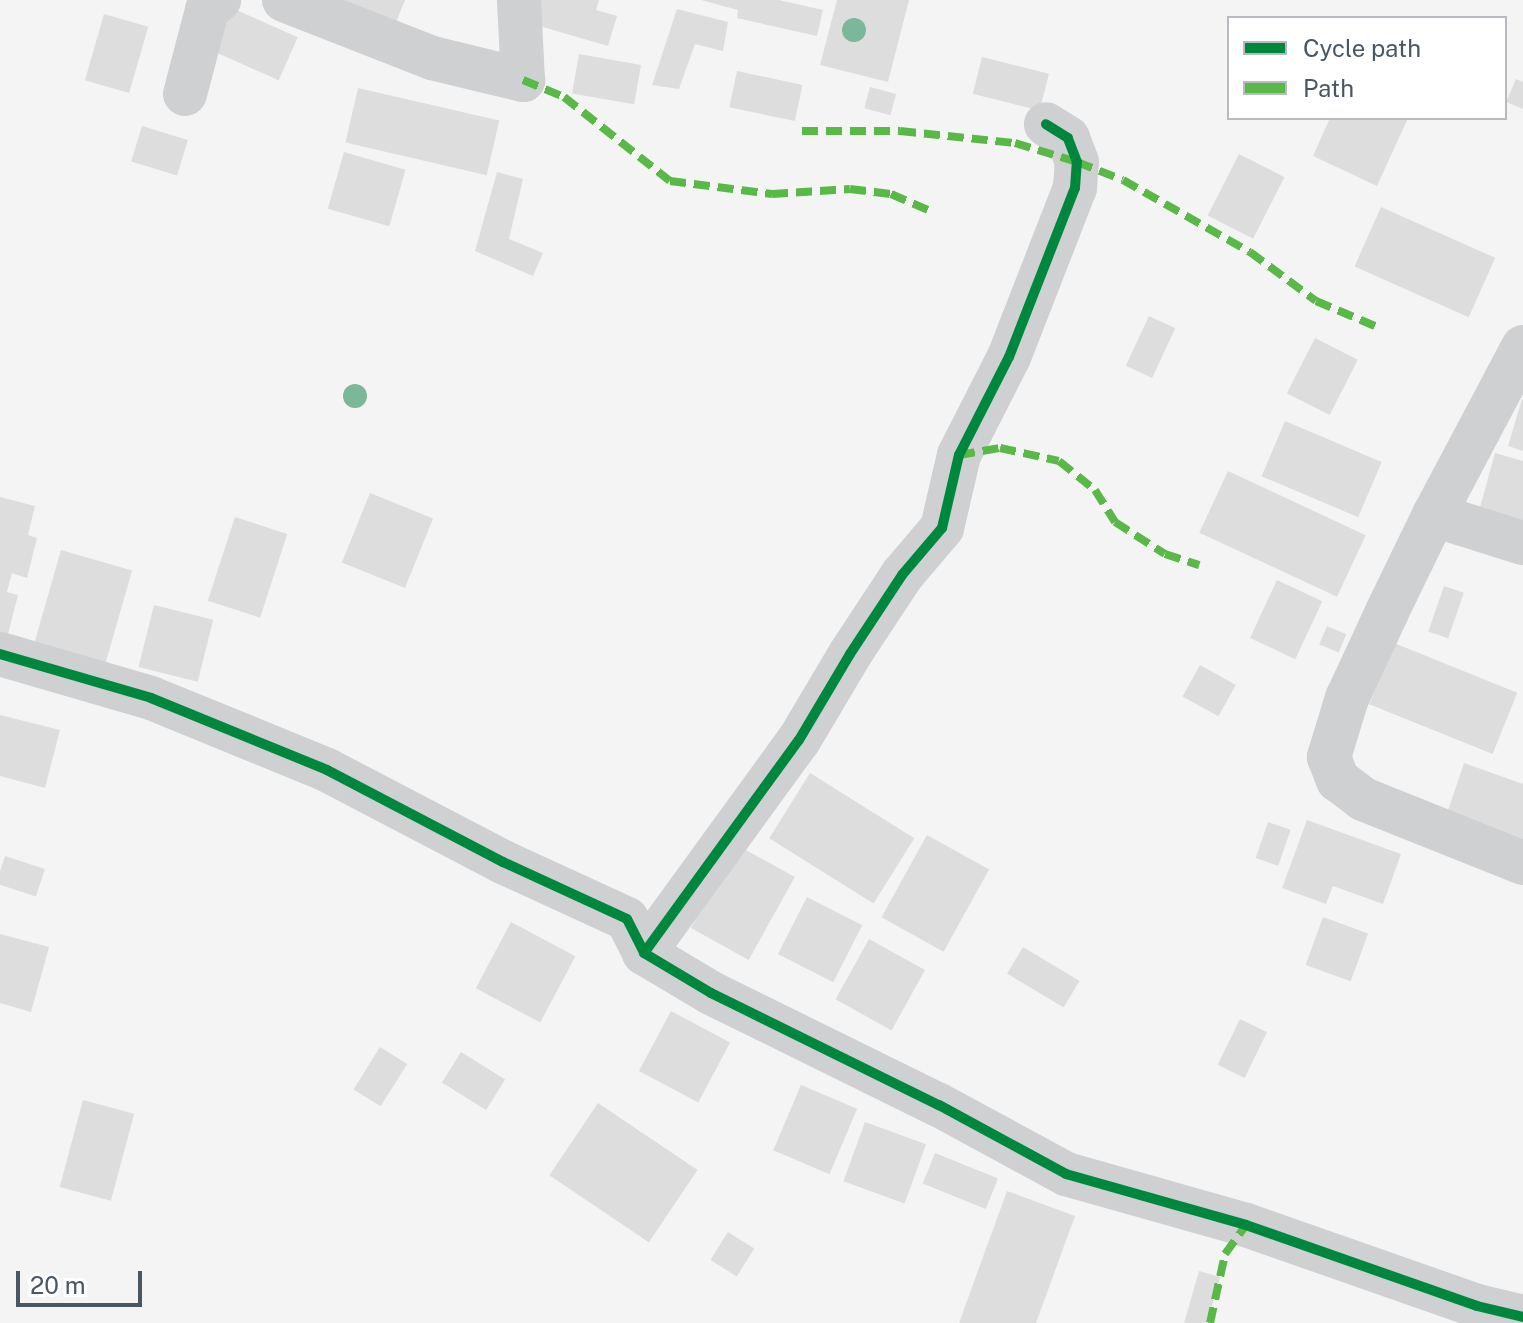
<!DOCTYPE html>
<html>
<head>
<meta charset="utf-8">
<style>
	body { margin:0 }
	#map { position:relative; width:1523px; height:1323px; overflow:hidden; background:#f4f4f4; font-family:"Public Sans",sans-serif }
	div>[style] { position:absolute }
	.building>* { inset:0; background:#ddddde; transform-origin:0 0 }
	.minor>* { height:44px; margin:-22px; padding:0 22px; transform-origin:22px; border-radius:22px; background:#ced0d2 }
	.quiet>* { height:8px; margin-top:-4px; transform-origin:0; background:repeating-linear-gradient(90deg,#58b947 0 16px,transparent 0 24px) }
	.cycleway>* { height:10px; margin:-5px; padding:0 5px; transform-origin:5px; border-radius:5px; background:#00873e }
	.trees>* { width:24px; height:24px; margin:-12px; border-radius:50%; background:#7ab899 }
	span { translate:-50% -50%; white-space:nowrap; text-align:center; line-height:1.15; -webkit-text-stroke:6px #fff; paint-order:stroke }
	.legend { position:absolute; left:1227px; top:16px; width:280px; height:104px; box-sizing:border-box; background:#fff; border:2px solid #b7bbc0; margin:0; padding:10px 14px; list-style:none; font-size:24px; color:#4a5661 }
	.legend li { display:flex; align-items:center; gap:16px; height:40px }
	.legend b { width:40px; border:2px solid #b7bbc0 }
	.scale { position:absolute; left:16px; top:1271px; width:126px; height:36px; box-sizing:border-box; border:4px solid #4a5661; border-top:0; padding-left:10px; font-size:24px; line-height:28px; white-space:nowrap; color:#4a5661; -webkit-text-stroke:6px #fff; paint-order:stroke }
</style>
</head>
<body>
<div id="map">
	<div class="building">
		<div style="clip-path:polygon(344px 0,405px 0,395px 25px)"></div>
		<div style="clip-path:polygon(536px 0,599px 0,596px 10px,617px 16px,608px 46px,529px 23px)"></div>
		<div style="clip-path:polygon(701px 0,779px 0,823px 10px,817px 36px,737px 18px,738px 10px)"></div>
		<div style="clip-path:polygon(837px 0,909px 0,888px 82px,820px 65px)"></div>
		<div style="left:232px;top:8px;width:72px;height:47px;rotate:24deg"></div>
		<div style="clip-path:polygon(677px 9px,728px 22px,723px 51px,695px 44px,679px 89px,652px 85px)"></div>
		<div style="left:104px;top:14px;width:46px;height:69px;rotate:16deg"></div>
		<div style="left:579px;top:54px;width:63px;height:40px;rotate:10deg"></div>
		<div style="left:982px;top:57px;width:69px;height:38px;rotate:14deg"></div>
		<div style="left:737px;top:71px;width:67px;height:37px;rotate:12deg"></div>
		<div style="clip-path:polygon(1516px 79px,1523px 82px,1523px 109px,1506px 102px)"></div>
		<div style="left:870px;top:87px;width:27px;height:22px;rotate:15deg"></div>
		<div style="left:358px;top:88px;width:145px;height:56px;rotate:13deg"></div>
		<div style="clip-path:polygon(1330px 118px,1408px 118px,1377px 186px,1313px 156px)"></div>
		<div style="left:142px;top:126px;width:48px;height:37px;rotate:17deg"></div>
		<div style="left:344px;top:152px;width:64px;height:59px;rotate:16deg"></div>
		<div style="left:1239px;top:154px;width:51px;height:69px;rotate:27deg"></div>
		<div style="clip-path:polygon(497px 172px,523px 179px,509px 239px,543px 253px,533px 276px,475px 251px)"></div>
		<div style="left:1381px;top:207px;width:125px;height:65px;rotate:24deg"></div>
		<div style="left:1149px;top:316px;width:29px;height:55px;rotate:25deg"></div>
		<div style="left:1315px;top:338px;width:48px;height:62px;rotate:27deg"></div>
		<div style="clip-path:polygon(1522px 399px,1523px 399px,1523px 451px,1508px 446px)"></div>
		<div style="left:1285px;top:421px;width:105px;height:60px;rotate:23deg"></div>
		<div style="clip-path:polygon(1495px 453px,1523px 461px,1523px 536px,1476px 522px)"></div>
		<div style="left:1228px;top:471px;width:152px;height:68px;rotate:25deg"></div>
		<div style="left:370px;top:493px;width:68px;height:75px;rotate:22deg"></div>
		<div style="clip-path:polygon(0 497px,35px 506px,28px 535px,37px 538px,27px 578px,12px 573px,7px 592px,18px 595px,4px 650px,0 649px)"></div>
		<div style="left:235px;top:517px;width:55px;height:88px;rotate:18deg"></div>
		<div style="left:61px;top:550px;width:74px;height:99px;rotate:16deg"></div>
		<div style="left:1277px;top:580px;width:50px;height:64px;rotate:25deg"></div>
		<div style="left:1444px;top:586px;width:21px;height:48px;rotate:19deg"></div>
		<div style="left:154px;top:605px;width:61px;height:64px;rotate:14deg"></div>
		<div style="left:1327px;top:626px;width:21px;height:20px;rotate:23deg"></div>
		<div style="left:1394px;top:643px;width:133px;height:66px;rotate:22deg"></div>
		<div style="left:1200px;top:665px;width:41px;height:36px;rotate:29deg"></div>
		<div style="clip-path:polygon(0 715px,60px 730px,45px 788px,0 776px)"></div>
		<div style="clip-path:polygon(1464px 763px,1523px 784px,1523px 856px,1442px 828px)"></div>
		<div style="left:810px;top:773px;width:123px;height:77px;rotate:32deg"></div>
		<div style="clip-path:polygon(1307px 820px,1401px 854px,1383px 904px,1333px 886px,1326px 904px,1282px 888px)"></div>
		<div style="left:1268px;top:822px;width:24px;height:38px;rotate:19deg"></div>
		<div style="left:927px;top:835px;width:71px;height:94px;rotate:29deg"></div>
		<div style="left:737px;top:845px;width:66px;height:95px;rotate:29deg"></div>
		<div style="left:5px;top:856px;width:42px;height:29px;rotate:18deg"></div>
		<div style="left:807px;top:897px;width:62px;height:64px;rotate:27deg"></div>
		<div style="left:1323px;top:917px;width:48px;height:51px;rotate:20deg"></div>
		<div style="left:511px;top:922px;width:73px;height:75px;rotate:28deg"></div>
		<div style="clip-path:polygon(0 934px,49px 947px,31px 1012px,0 1003px)"></div>
		<div style="left:869px;top:939px;width:64px;height:69px;rotate:29deg"></div>
		<div style="left:1023px;top:947px;width:66px;height:31px;rotate:31deg"></div>
		<div style="left:671px;top:1011px;width:67px;height:68px;rotate:28deg"></div>
		<div style="left:1240px;top:1019px;width:30px;height:51px;rotate:26deg"></div>
		<div style="left:380px;top:1047px;width:32px;height:50px;rotate:32deg"></div>
		<div style="left:461px;top:1052px;width:52px;height:36px;rotate:32deg"></div>
		<div style="left:801px;top:1085px;width:61px;height:71px;rotate:23deg"></div>
		<div style="left:83px;top:1100px;width:53px;height:90px;rotate:15deg"></div>
		<div style="left:598px;top:1103px;width:120px;height:87px;rotate:34deg"></div>
		<div style="left:865px;top:1122px;width:65px;height:63px;rotate:20deg"></div>
		<div style="left:935px;top:1153px;width:68px;height:33px;rotate:22deg"></div>
		<div style="clip-path:polygon(1007px 1191px,1075px 1216px,1036px 1323px,959px 1323px)"></div>
		<div style="left:728px;top:1232px;width:31px;height:33px;rotate:32deg"></div>
		<div style="left:1199px;top:1271px;width:22px;height:54px;rotate:16deg"></div>
	</div>
	<div class="minor">
		<div style="left:284px;top:0;width:159px;rotate:21.4deg"></div>
		<div style="left:432px;top:58px;width:94px;rotate:13.6deg"></div>
		<div style="left:523px;top:80px;width:80px;rotate:-92.9deg"></div>
		<div style="left:185px;top:94px;width:87px;rotate:-75.3deg"></div>
		<div style="left:207px;top:10px;width:16px;rotate:-40deg"></div>
		<div style="left:1523px;top:347px;width:190px;rotate:117.9deg"></div>
		<div style="left:1434px;top:515px;width:108px;rotate:115.9deg"></div>
		<div style="left:1387px;top:612px;width:95px;rotate:114.9deg"></div>
		<div style="left:1347px;top:698px;width:62px;rotate:107deg"></div>
		<div style="left:1329px;top:757px;width:25px;rotate:69deg"></div>
		<div style="left:1338px;top:780px;width:31px;rotate:37deg"></div>
		<div style="left:1363px;top:799px;width:172px;rotate:21.8deg"></div>
		<div style="left:1434px;top:515px;width:93px;rotate:17.5deg"></div>
		<div style="left:0;top:654px;width:157px;rotate:16.2deg"></div>
		<div style="left:151px;top:698px;width:190px;rotate:22.2deg"></div>
		<div style="left:327px;top:770px;width:199px;rotate:27.6deg"></div>
		<div style="left:503px;top:862px;width:136px;rotate:24.7deg"></div>
		<div style="left:627px;top:919px;width:38px;rotate:63deg"></div>
		<div style="left:644px;top:953px;width:78px;rotate:30.8deg"></div>
		<div style="left:711px;top:993px;width:254px;rotate:26.2deg"></div>
		<div style="left:939px;top:1105px;width:145px;rotate:28.5deg"></div>
		<div style="left:1066px;top:1174px;width:187px;rotate:15.8deg"></div>
		<div style="left:1246px;top:1225px;width:245px;rotate:19.3deg"></div>
		<div style="left:1477px;top:1306px;width:47px;rotate:13.4deg"></div>
		<div style="left:644px;top:953px;width:263px;rotate:-54deg"></div>
		<div style="left:799px;top:740px;width:100px;rotate:-59.3deg"></div>
		<div style="left:850px;top:654px;width:95px;rotate:-56.6deg"></div>
		<div style="left:902px;top:575px;width:62px;rotate:-49.6deg"></div>
		<div style="left:942px;top:528px;width:75px;rotate:-76.9deg"></div>
		<div style="left:959px;top:455px;width:110px;rotate:-63deg"></div>
		<div style="left:1009px;top:357px;width:181px;rotate:-68.7deg"></div>
		<div style="left:1075px;top:188px;width:26px;rotate:-86deg"></div>
		<div style="left:1077px;top:162px;width:26px;rotate:-111deg"></div>
		<div style="left:1068px;top:138px;width:26px;rotate:-148deg"></div>
	</div>
	<div class="quiet">
		<div style="left:523px;top:80px;width:44px;rotate:22.5deg"></div>
		<div style="left:564px;top:97px;width:135px;rotate:38.4deg"></div>
		<div style="left:670px;top:181px;width:103px;rotate:7.3deg"></div>
		<div style="left:772px;top:194px;width:78px;rotate:-3.7deg"></div>
		<div style="left:850px;top:189px;width:41px;rotate:7deg"></div>
		<div style="left:891px;top:194px;width:40px;rotate:23.4deg"></div>
		<div style="left:802px;top:131px;width:98px"></div>
		<div style="left:900px;top:131px;width:116px;rotate:6deg"></div>
		<div style="left:1015px;top:143px;width:65px;rotate:17deg"></div>
		<div style="left:1077px;top:162px;width:49px;rotate:21.4deg"></div>
		<div style="left:1123px;top:180px;width:146px;rotate:29.6deg"></div>
		<div style="left:1250px;top:252px;width:82px;rotate:36.6deg"></div>
		<div style="left:1316px;top:301px;width:64px;rotate:23deg"></div>
		<div style="left:959px;top:455px;width:42px;rotate:-9.7deg"></div>
		<div style="left:1000px;top:448px;width:60px;rotate:12.4deg"></div>
		<div style="left:1059px;top:461px;width:46px;rotate:38.9deg"></div>
		<div style="left:1095px;top:490px;width:38px;rotate:58deg"></div>
		<div style="left:1115px;top:522px;width:59px;rotate:32.6deg"></div>
		<div style="left:1165px;top:554px;width:36px;rotate:18deg"></div>
		<div style="left:1210px;top:1323px;width:71px;rotate:-77.7deg"></div>
		<div style="left:1225px;top:1254px;width:36px;rotate:-54deg"></div>
	</div>
	<div class="cycleway">
		<div style="left:0;top:654px;width:157px;rotate:16.2deg"></div>
		<div style="left:151px;top:698px;width:190px;rotate:22.2deg"></div>
		<div style="left:327px;top:770px;width:199px;rotate:27.6deg"></div>
		<div style="left:503px;top:862px;width:136px;rotate:24.7deg"></div>
		<div style="left:627px;top:919px;width:38px;rotate:63deg"></div>
		<div style="left:644px;top:953px;width:78px;rotate:30.8deg"></div>
		<div style="left:711px;top:993px;width:254px;rotate:26.2deg"></div>
		<div style="left:939px;top:1105px;width:145px;rotate:28.5deg"></div>
		<div style="left:1066px;top:1174px;width:187px;rotate:15.8deg"></div>
		<div style="left:1246px;top:1225px;width:245px;rotate:19.3deg"></div>
		<div style="left:1477px;top:1306px;width:47px;rotate:13.4deg"></div>
		<div style="left:644px;top:953px;width:263px;rotate:-54deg"></div>
		<div style="left:799px;top:740px;width:100px;rotate:-59.3deg"></div>
		<div style="left:850px;top:654px;width:95px;rotate:-56.6deg"></div>
		<div style="left:902px;top:575px;width:62px;rotate:-49.6deg"></div>
		<div style="left:942px;top:528px;width:75px;rotate:-76.9deg"></div>
		<div style="left:959px;top:455px;width:110px;rotate:-63deg"></div>
		<div style="left:1009px;top:357px;width:181px;rotate:-68.7deg"></div>
		<div style="left:1075px;top:188px;width:26px;rotate:-86deg"></div>
		<div style="left:1077px;top:162px;width:26px;rotate:-111deg"></div>
		<div style="left:1068px;top:138px;width:26px;rotate:-148deg"></div>
	</div>
	<div class="trees">
		<div style="left:854px;top:30px"></div>
		<div style="left:355px;top:396px"></div>
	</div>
	<ul class="legend">
	<li><b style="height:10px;background:#00873e"></b>Cycle path</li>
	<li><b style="height:10px;background:#58b947"></b>Path</li>
	</ul>
	<div class="scale">20 m</div>
</div>
</body>
</html>
